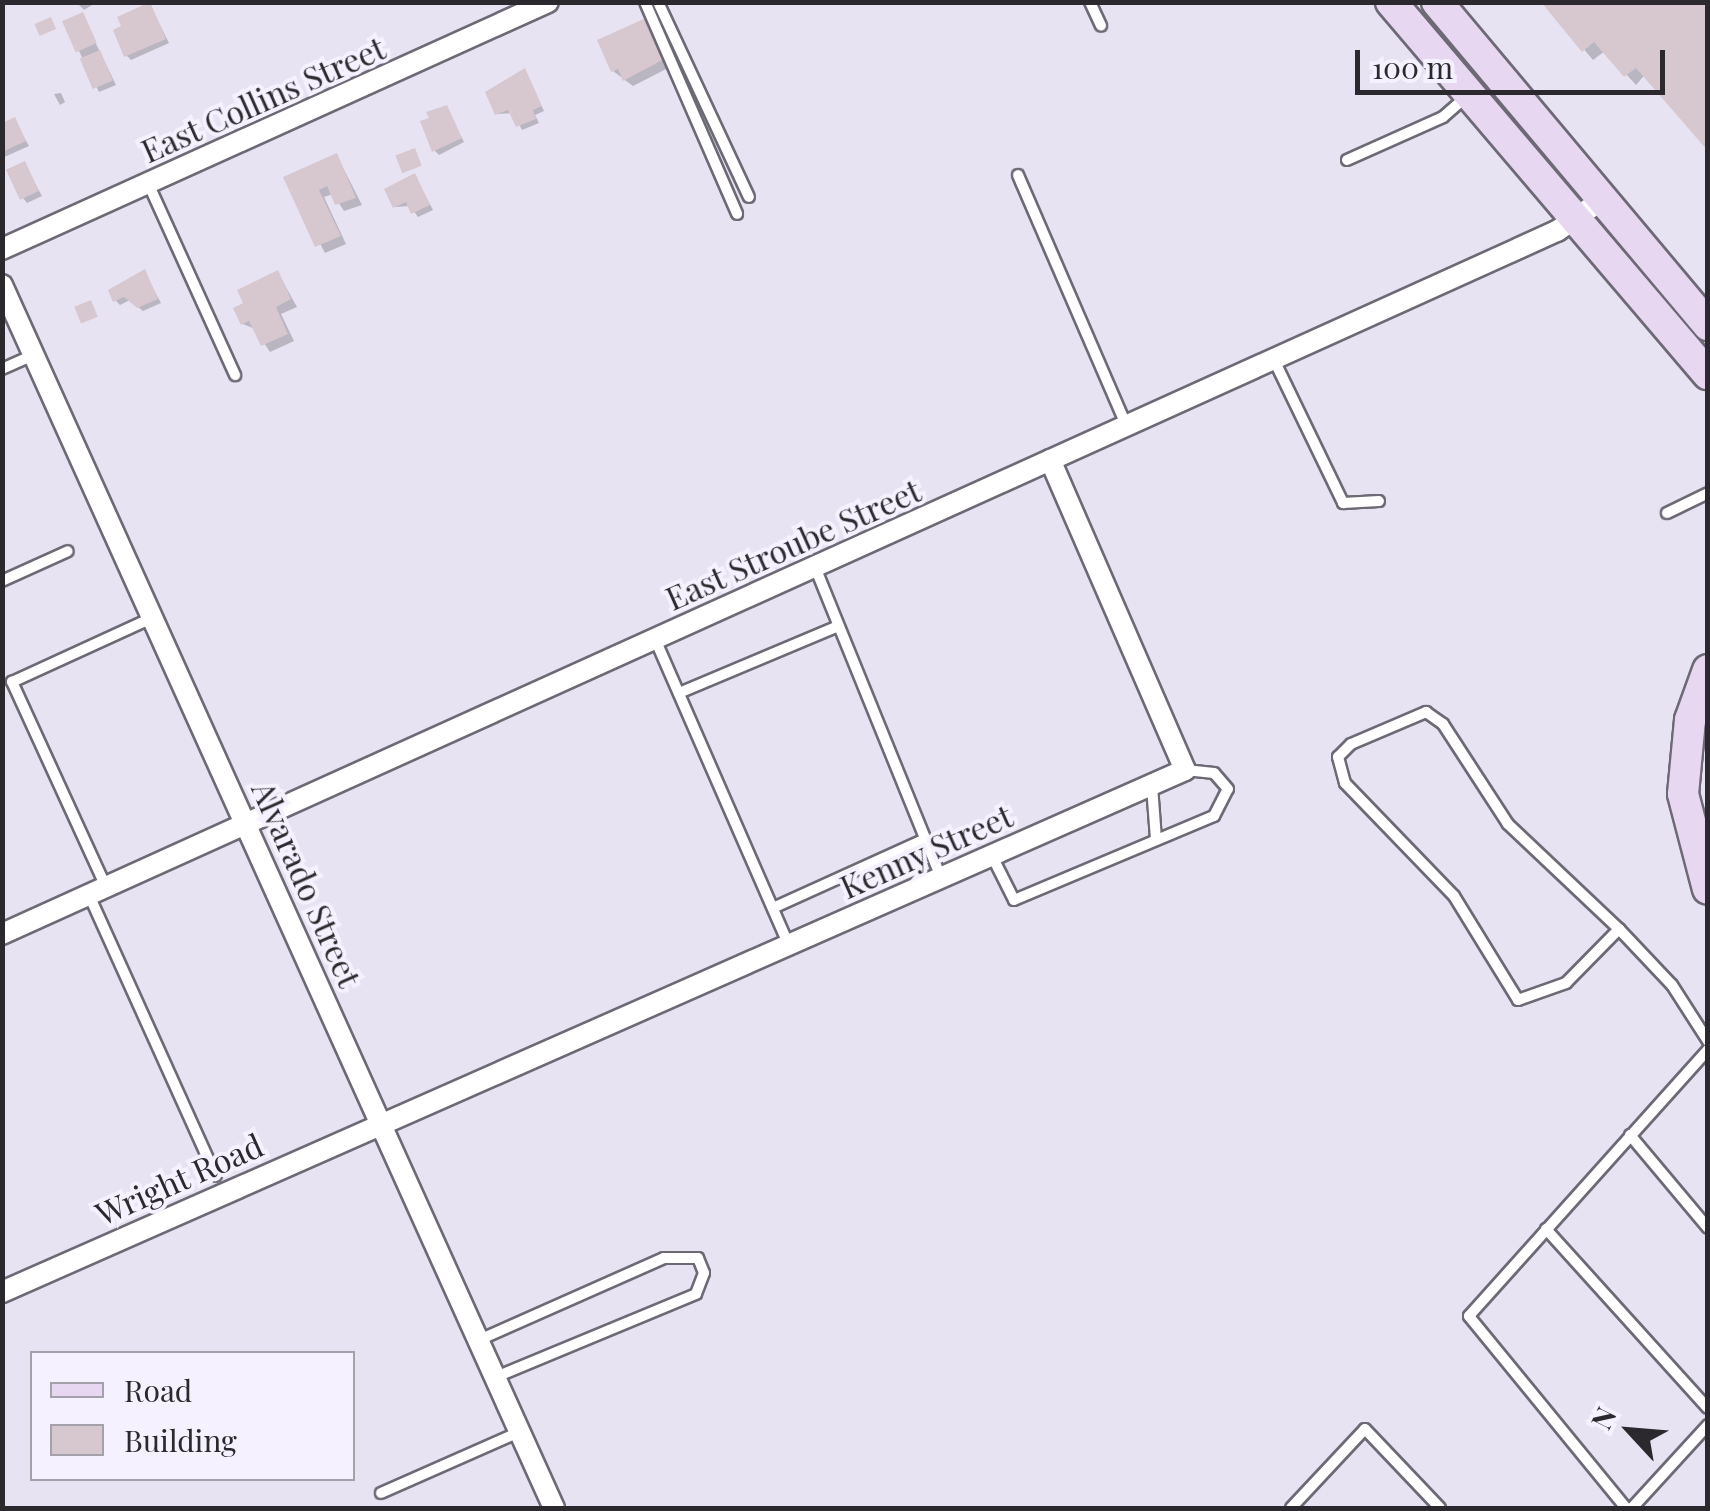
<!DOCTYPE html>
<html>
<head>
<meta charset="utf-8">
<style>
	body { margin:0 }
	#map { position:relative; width:1710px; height:1511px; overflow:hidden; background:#e8e3f2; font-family:"Playfair Display",serif }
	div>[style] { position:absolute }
	.shadow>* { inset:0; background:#0003 }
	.building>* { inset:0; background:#d7c7ce; transform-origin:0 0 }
	.roads { filter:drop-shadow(2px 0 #6d6975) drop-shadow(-2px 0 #6d6975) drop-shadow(0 2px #6d6975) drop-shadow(0 -2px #6d6975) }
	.lane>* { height:10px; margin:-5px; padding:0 5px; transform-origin:5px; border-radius:5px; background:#fff }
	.street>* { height:20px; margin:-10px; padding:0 10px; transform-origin:10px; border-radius:10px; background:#fff }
	.secondary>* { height:30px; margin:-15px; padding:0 15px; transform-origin:15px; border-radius:15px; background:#e8d7f1 }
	span { translate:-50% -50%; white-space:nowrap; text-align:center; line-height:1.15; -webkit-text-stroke:8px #f6f1ff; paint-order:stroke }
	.street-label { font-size:32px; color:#2b292e }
	.frame { position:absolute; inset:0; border:5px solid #2b292e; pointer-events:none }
	.legend { position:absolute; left:30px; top:1351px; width:325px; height:130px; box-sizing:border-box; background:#f6f1ff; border:2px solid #a5a1ab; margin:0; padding:12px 18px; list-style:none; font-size:30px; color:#2b292e }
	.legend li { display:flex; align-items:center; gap:20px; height:50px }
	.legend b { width:50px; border:2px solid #a5a1ab }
	.north { position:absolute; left:1580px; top:1381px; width:100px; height:100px; -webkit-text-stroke:8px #f6f1ff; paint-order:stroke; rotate:296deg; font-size:28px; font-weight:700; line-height:40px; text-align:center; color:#2b292e }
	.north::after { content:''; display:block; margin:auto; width:35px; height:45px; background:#2b292e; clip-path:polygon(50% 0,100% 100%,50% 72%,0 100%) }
	.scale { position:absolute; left:1355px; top:50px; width:310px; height:45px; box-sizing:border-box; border:5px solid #2b292e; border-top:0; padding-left:12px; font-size:30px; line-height:35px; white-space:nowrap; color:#2b292e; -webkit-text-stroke:8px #f6f1ff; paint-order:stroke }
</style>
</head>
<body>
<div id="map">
	<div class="shadow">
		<div style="clip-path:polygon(76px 2px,97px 2px,84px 10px)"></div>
		<div style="clip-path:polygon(1544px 2px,1708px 2px,1636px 85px,1605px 51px,1593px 60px)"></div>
		<div style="clip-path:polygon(150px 5px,169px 43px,131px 60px,126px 55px)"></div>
		<div style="clip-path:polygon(82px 15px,116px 85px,99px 92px,79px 51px)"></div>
		<div style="clip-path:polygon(648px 20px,672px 66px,633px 86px,613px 71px)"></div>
		<div style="clip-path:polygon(525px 71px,544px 111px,535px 115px,539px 123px,522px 130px,513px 113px,497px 114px)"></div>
		<div style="clip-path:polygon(61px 93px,65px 102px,60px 105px,54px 94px)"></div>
		<div style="clip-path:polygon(446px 108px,464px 142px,439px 155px,434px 150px)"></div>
		<div style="clip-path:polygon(14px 120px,29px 146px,2px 158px,2px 125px)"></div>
		<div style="clip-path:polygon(337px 156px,362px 205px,344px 211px,333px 194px,324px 197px,346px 244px,325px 253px,286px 179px)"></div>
		<div style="clip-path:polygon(24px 164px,42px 196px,27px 203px,23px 198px)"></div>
		<div style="clip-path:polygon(415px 176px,433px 210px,418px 217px,410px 206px,395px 207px)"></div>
		<div style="clip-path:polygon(144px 272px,161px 303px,143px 311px,130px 300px,120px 305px,115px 300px)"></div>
		<div style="clip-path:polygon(278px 273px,297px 307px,281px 314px,294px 341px,270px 352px,255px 329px,243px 324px,246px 305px)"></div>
	</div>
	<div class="building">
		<div style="clip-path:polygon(150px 2px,166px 39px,124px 57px,113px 30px,121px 26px,117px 17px)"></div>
		<div style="clip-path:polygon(1541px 2px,1708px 2px,1708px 151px,1636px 68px,1624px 77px,1594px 42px,1582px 52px)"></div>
		<div style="left:83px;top:12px;width:34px;height:23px;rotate:66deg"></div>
		<div style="left:51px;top:17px;width:13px;height:18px;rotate:67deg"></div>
		<div style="clip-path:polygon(648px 17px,666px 58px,623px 81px,618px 69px,611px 72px,597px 40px)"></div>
		<div style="left:100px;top:50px;width:33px;height:22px;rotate:67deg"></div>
		<div style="clip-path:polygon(525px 68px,542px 106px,533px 110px,536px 119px,516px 127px,508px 110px,495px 115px,485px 92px)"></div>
		<div style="clip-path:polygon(447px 105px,462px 138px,432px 152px,420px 121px,429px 118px,426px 112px)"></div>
		<div style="clip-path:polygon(15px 117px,26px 141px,2px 152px,2px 123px)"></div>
		<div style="left:415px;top:148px;width:19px;height:21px;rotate:69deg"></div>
		<div style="clip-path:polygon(337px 153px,356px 198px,335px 205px,327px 186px,319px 190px,341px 236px,315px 247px,283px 177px)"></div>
		<div style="left:25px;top:161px;width:33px;height:21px;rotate:65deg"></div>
		<div style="clip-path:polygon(415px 173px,430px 205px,411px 214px,406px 202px,393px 208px,384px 189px)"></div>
		<div style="clip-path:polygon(145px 269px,158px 299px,137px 308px,124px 297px,113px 302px,108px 290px)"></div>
		<div style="clip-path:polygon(278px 270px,291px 299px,276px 307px,288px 334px,261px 346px,249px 321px,241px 325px,233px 308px,243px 303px,237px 290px)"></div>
		<div style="left:91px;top:300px;width:18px;height:18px;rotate:68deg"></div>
	</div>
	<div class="roads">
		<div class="lane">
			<div style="left:645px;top:2px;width:231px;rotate:66.5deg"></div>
			<div style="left:658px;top:2px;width:215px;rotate:65deg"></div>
			<div style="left:1090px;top:2px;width:26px;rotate:65deg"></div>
			<div style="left:1347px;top:160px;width:105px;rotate:-24.1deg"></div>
			<div style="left:1443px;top:117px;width:33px;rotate:-41deg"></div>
			<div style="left:1018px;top:175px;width:272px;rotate:66.6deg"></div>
			<div style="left:148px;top:183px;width:211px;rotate:65.6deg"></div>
			<div style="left:1274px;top:360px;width:159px;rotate:64.2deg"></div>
			<div style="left:1343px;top:503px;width:36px;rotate:-3deg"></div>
			<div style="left:2px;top:369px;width:34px;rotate:-24deg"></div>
			<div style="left:1667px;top:513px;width:46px;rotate:-26deg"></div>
			<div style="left:815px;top:567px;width:335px;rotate:67.9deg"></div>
			<div style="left:2px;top:581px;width:72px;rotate:-24.4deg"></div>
			<div style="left:655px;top:639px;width:334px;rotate:66.4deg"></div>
			<div style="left:679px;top:693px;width:170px;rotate:-22.8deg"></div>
			<div style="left:1152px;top:786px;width:53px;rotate:85.7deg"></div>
			<div style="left:992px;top:856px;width:49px;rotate:63.4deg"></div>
			<div style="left:1014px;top:900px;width:217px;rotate:-22.8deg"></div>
			<div style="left:1214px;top:816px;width:30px;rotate:-63deg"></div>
			<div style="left:1228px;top:789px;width:21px;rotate:-131deg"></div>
			<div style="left:1214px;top:773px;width:29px;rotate:-174deg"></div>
			<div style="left:106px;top:887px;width:226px;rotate:-114.6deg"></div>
			<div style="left:12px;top:682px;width:154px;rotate:-24.6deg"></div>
			<div style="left:89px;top:895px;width:308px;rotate:65.7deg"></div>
			<div style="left:773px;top:908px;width:167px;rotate:-24.4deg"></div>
			<div style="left:1619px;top:929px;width:76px;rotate:134.5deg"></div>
			<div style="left:1566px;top:983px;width:51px;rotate:160.5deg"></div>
			<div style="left:1518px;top:1000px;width:122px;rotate:-121.6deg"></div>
			<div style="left:1454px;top:896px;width:157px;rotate:-134deg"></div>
			<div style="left:1345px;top:783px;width:27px;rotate:-105deg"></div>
			<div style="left:1338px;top:757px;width:18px;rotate:-45deg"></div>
			<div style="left:1351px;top:744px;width:82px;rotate:-23.1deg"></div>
			<div style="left:1426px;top:712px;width:21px;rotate:35deg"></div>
			<div style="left:1443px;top:724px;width:119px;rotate:57deg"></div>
			<div style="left:1508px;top:824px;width:153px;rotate:43.4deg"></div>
			<div style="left:1619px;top:929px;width:77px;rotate:46.6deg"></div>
			<div style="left:1672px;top:985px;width:67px;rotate:57.3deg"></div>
			<div style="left:1630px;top:1135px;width:121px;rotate:50deg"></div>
			<div style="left:1546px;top:1229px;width:241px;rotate:47.9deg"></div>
			<div style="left:479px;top:1340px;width:202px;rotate:-23.9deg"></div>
			<div style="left:664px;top:1258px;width:34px"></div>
			<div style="left:698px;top:1258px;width:16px;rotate:68deg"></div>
			<div style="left:704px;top:1273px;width:22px;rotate:111deg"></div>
			<div style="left:696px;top:1294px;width:217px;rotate:157.5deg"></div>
			<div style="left:381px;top:1493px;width:151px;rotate:-23.8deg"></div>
			<div style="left:1291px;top:1508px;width:108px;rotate:-46.9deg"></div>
			<div style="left:1365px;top:1429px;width:109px;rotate:46.5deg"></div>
			<div style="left:1626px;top:1508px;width:248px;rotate:-129.3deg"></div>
			<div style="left:1469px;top:1316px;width:358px;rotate:-48.1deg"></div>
			<div style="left:1632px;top:1508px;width:113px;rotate:-47.5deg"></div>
		</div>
		<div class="street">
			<div style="left:2px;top:249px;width:599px;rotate:-24.34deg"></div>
			<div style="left:2px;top:285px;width:1342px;rotate:65.71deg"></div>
			<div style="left:2px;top:934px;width:1707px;rotate:-24.33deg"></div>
			<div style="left:1557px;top:231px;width:56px;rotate:-34.8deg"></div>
			<div style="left:2px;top:1292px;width:1293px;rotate:-23.81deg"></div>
			<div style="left:1185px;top:770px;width:338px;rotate:-113.5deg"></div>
		</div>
		<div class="secondary">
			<div style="left:1391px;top:2px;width:489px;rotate:49.6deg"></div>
			<div style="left:1437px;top:2px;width:422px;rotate:50deg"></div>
			<div style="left:1708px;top:670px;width:53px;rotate:109.8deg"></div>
			<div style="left:1690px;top:720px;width:74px;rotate:95.4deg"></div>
			<div style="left:1683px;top:794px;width:98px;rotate:75.3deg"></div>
		</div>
	</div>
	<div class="street-label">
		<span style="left:263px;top:99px;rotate:-24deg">East Collins Street</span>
		<span style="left:793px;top:544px;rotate:-24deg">East Stroube Street</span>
		<span style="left:926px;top:851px;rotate:-24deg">Kenny Street</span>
		<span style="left:307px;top:884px;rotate:66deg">Alvarado Street</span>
		<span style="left:179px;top:1179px;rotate:-24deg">Wright Road</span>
	</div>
	<div class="frame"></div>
	<ul class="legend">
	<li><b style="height:12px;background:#e8d7f1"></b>Road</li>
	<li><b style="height:28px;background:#d7c7ce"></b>Building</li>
	</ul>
	<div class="north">N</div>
	<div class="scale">100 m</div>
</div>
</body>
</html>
